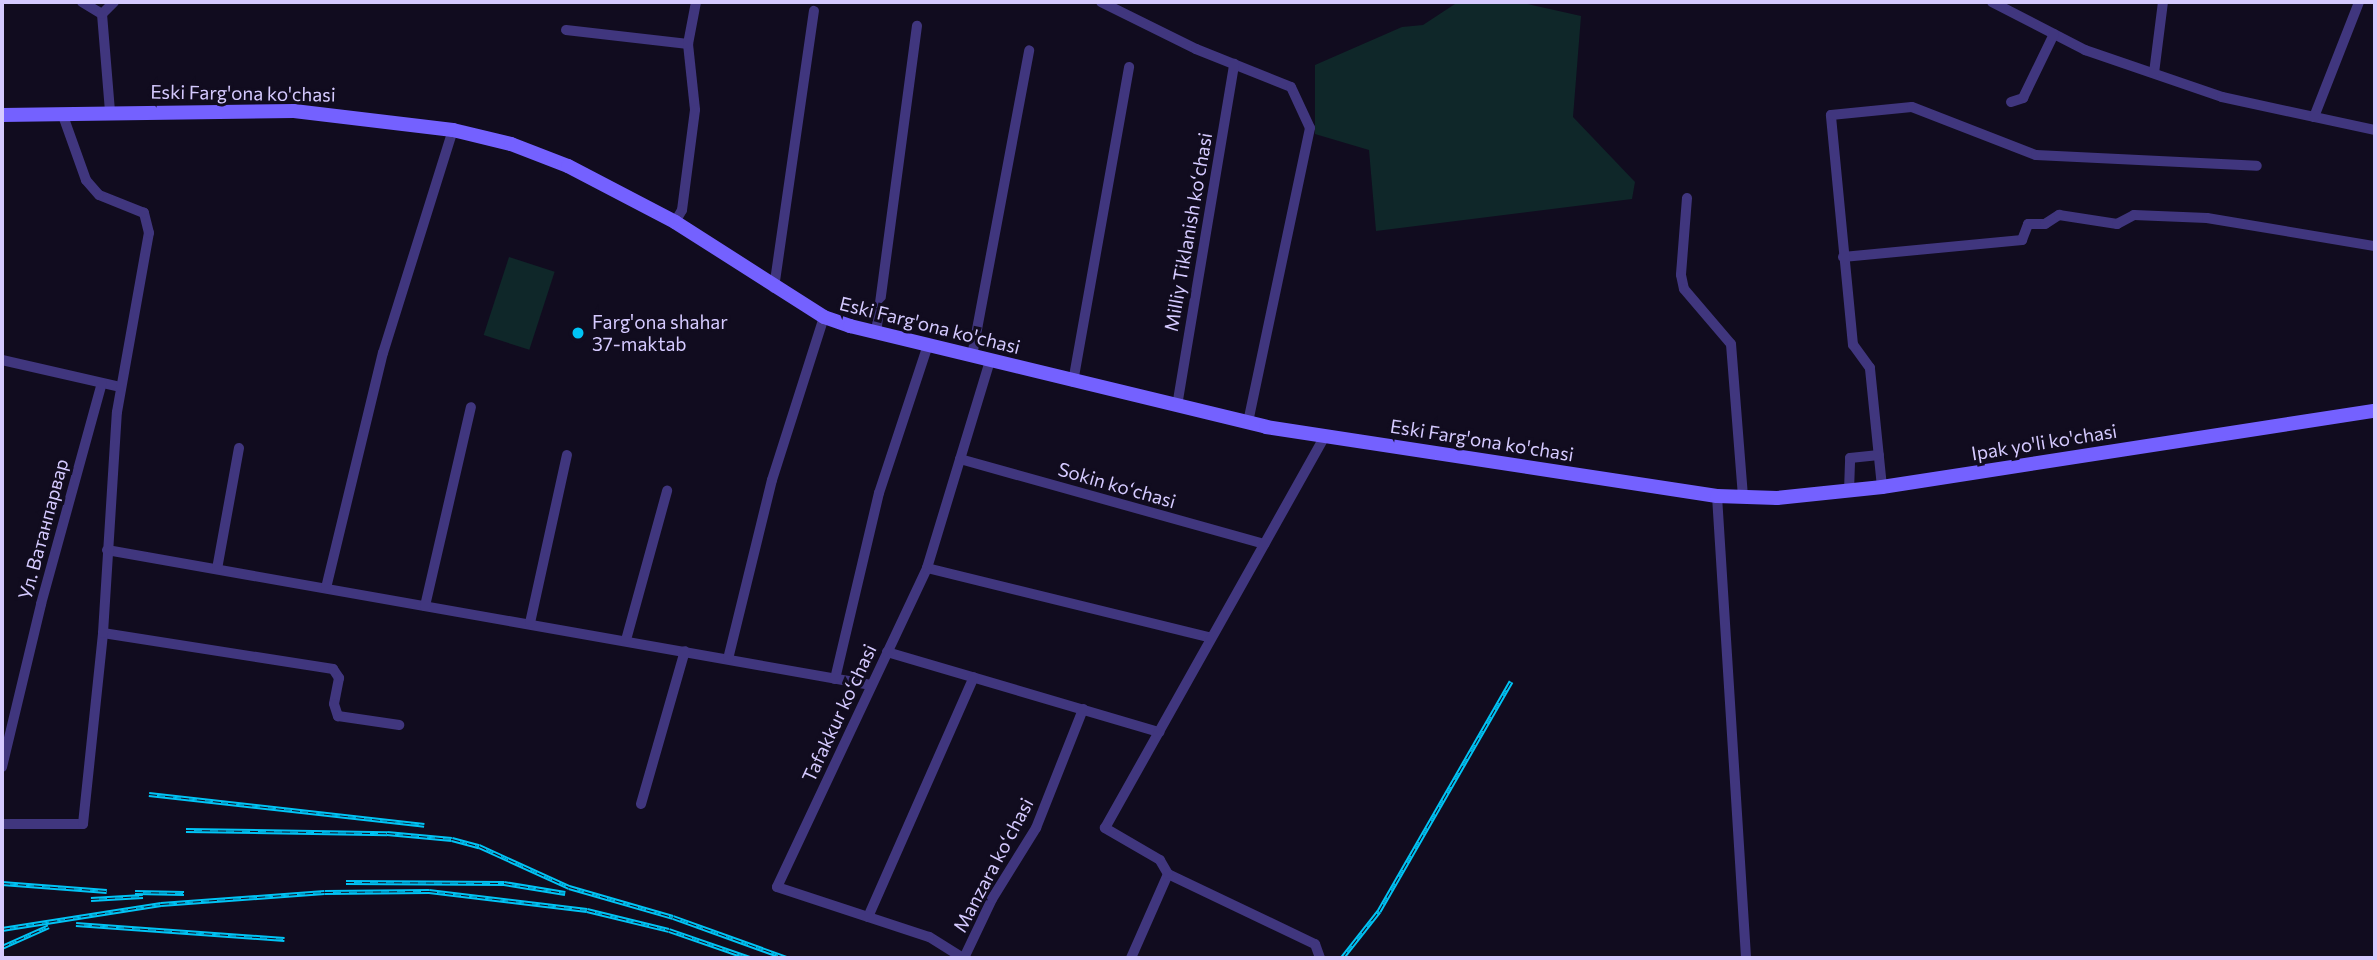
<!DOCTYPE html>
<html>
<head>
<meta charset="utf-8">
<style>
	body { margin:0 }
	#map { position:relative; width:2377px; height:960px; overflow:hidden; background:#110c1f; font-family:Commissioner,sans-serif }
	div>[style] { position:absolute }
	.green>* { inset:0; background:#0f2729; transform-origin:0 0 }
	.minor>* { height:10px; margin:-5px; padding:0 5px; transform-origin:5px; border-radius:5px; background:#40367e }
	.secondary>* { height:14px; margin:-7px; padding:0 7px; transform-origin:7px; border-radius:7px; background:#7461ff }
	.rail>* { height:5px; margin-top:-2.5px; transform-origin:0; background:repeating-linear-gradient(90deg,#110c1f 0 8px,#00c4f5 0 16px); box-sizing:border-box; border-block:2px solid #00c4f5 }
	.dots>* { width:19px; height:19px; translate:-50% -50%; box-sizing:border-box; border:4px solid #110c1f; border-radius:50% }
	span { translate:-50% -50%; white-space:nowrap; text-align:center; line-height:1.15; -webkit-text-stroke:6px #110c1f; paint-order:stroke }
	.street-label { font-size:19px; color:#d5caff }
	.poi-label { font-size:19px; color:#d5caff }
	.left { translate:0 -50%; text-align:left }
	.frame { position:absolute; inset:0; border:4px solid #d5caff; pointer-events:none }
</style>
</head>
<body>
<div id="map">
	<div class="green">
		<div style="clip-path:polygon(1458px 2px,1519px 2px,1581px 16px,1573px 117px,1635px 182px,1632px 199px,1376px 231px,1369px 150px,1315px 134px,1315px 65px,1402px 27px,1423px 25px)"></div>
		<div style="left:509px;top:257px;width:48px;height:82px;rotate:18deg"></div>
	</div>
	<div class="minor">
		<div style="left:82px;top:2px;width:23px;rotate:31deg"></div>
		<div style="left:102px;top:14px;width:97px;rotate:85.3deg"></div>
		<div style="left:1101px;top:2px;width:106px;rotate:26.3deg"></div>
		<div style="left:1196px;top:49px;width:102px;rotate:21.8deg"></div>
		<div style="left:1291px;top:87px;width:45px;rotate:65.1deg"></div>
		<div style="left:1310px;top:128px;width:301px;rotate:101.9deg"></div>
		<div style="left:1992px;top:2px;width:105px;rotate:27.3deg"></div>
		<div style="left:2085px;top:50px;width:145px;rotate:18.9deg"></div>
		<div style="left:2222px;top:97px;width:157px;rotate:12.2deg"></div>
		<div style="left:102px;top:14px;width:17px;rotate:-45deg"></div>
		<div style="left:566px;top:30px;width:123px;rotate:6.5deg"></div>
		<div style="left:688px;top:44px;width:66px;rotate:83.9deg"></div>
		<div style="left:695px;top:110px;width:101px;rotate:97.4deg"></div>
		<div style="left:682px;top:210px;width:14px;rotate:120deg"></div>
		<div style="left:688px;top:44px;width:43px;rotate:-79.2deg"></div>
		<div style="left:2154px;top:73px;width:72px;rotate:-82.8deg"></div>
		<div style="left:2011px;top:102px;width:13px;rotate:-18deg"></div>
		<div style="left:2023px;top:98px;width:71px;rotate:-64.2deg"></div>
		<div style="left:2314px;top:117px;width:123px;rotate:-68.6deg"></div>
		<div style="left:1687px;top:198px;width:77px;rotate:94.5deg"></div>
		<div style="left:1681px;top:275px;width:14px;rotate:78deg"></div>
		<div style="left:1684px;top:289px;width:72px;rotate:49.5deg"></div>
		<div style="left:1731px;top:344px;width:154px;rotate:85.5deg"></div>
		<div style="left:1843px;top:257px;width:180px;rotate:-5.4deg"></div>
		<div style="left:2022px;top:240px;width:17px;rotate:-69deg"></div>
		<div style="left:2028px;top:224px;width:17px"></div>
		<div style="left:2045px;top:224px;width:17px;rotate:-33deg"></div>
		<div style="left:2059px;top:215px;width:59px;rotate:8.8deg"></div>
		<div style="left:2117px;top:224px;width:19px;rotate:-28deg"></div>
		<div style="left:2134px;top:215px;width:73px;rotate:2.4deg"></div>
		<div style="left:2207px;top:218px;width:170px;rotate:9.5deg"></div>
		<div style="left:774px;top:288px;width:280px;rotate:-81.8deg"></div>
		<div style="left:876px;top:333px;width:310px;rotate:-82.4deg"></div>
		<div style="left:972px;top:356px;width:311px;rotate:-79.4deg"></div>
		<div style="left:2px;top:360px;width:122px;rotate:12.8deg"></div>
		<div style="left:1073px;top:382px;width:320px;rotate:-79.9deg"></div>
		<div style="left:1177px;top:406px;width:347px;rotate:-80.5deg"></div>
		<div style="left:960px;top:459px;width:316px;rotate:15.6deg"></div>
		<div style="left:1882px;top:487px;width:120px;rotate:-95.8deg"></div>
		<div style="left:1870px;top:368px;width:29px;rotate:-126deg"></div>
		<div style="left:1853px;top:345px;width:231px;rotate:-95.5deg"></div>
		<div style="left:1831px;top:115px;width:81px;rotate:-5.6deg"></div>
		<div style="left:1912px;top:107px;width:133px;rotate:21.2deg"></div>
		<div style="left:2036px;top:155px;width:221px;rotate:2.8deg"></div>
		<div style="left:1849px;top:491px;width:33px;rotate:-88deg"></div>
		<div style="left:1850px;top:458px;width:29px;rotate:-6deg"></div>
		<div style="left:1717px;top:496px;width:463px;rotate:86.4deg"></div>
		<div style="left:107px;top:550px;width:776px;rotate:10.02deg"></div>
		<div style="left:927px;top:568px;width:292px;rotate:13.8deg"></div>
		<div style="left:217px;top:569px;width:123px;rotate:-79.7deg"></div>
		<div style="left:326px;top:588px;width:242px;rotate:-76.4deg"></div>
		<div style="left:383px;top:353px;width:234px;rotate:-72.6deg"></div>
		<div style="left:425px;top:606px;width:204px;rotate:-77deg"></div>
		<div style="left:530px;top:623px;width:172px;rotate:-77.6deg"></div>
		<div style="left:103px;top:633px;width:233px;rotate:8.9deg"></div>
		<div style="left:333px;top:669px;width:11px;rotate:56deg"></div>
		<div style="left:339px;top:678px;width:26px;rotate:101deg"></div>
		<div style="left:334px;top:704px;width:13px;rotate:72deg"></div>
		<div style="left:338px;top:716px;width:62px;rotate:8.4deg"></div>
		<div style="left:626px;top:640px;width:155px;rotate:-74.6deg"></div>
		<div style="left:887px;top:652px;width:284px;rotate:16.4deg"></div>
		<div style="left:728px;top:659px;width:184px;rotate:-76.2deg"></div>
		<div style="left:772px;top:480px;width:171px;rotate:-72.3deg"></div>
		<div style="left:835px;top:679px;width:191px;rotate:-76.7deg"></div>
		<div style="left:879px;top:493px;width:156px;rotate:-71.7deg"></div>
		<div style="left:2px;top:767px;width:168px;rotate:-76.5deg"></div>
		<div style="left:41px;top:604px;width:229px;rotate:-74.6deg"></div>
		<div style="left:641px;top:804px;width:159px;rotate:-74deg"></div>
		<div style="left:2px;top:824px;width:81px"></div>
		<div style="left:83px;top:824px;width:192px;rotate:-84deg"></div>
		<div style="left:103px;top:633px;width:221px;rotate:-86.4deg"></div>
		<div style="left:117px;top:412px;width:182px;rotate:-79.9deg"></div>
		<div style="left:149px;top:233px;width:21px;rotate:-104deg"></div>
		<div style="left:144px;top:213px;width:48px;rotate:-158.2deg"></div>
		<div style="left:99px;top:195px;width:20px;rotate:-131deg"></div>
		<div style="left:86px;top:180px;width:71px;rotate:-109.7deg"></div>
		<div style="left:1168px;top:874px;width:163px;rotate:25.5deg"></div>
		<div style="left:1315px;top:944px;width:15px;rotate:70deg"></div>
		<div style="left:868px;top:917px;width:262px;rotate:-66.2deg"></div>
		<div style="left:963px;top:958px;width:40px;rotate:-148deg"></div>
		<div style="left:929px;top:937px;width:160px;rotate:-161.8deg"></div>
		<div style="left:777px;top:887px;width:353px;rotate:-64.8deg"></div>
		<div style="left:927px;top:568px;width:217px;rotate:-73.1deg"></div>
		<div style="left:964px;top:958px;width:65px;rotate:-64.6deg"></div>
		<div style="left:992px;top:899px;width:84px;rotate:-58.2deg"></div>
		<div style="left:1036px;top:828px;width:128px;rotate:-68.4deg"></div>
		<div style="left:1131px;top:958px;width:92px;rotate:-66.2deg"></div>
		<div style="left:1168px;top:874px;width:16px;rotate:-120deg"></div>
		<div style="left:1160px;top:860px;width:64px;rotate:-149.8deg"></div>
		<div style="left:1105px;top:828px;width:450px;rotate:-60.7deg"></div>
	</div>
	<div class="secondary">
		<div style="left:2px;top:115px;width:292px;rotate:-0.8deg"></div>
		<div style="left:294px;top:111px;width:160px;rotate:6.8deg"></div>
		<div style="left:453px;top:130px;width:60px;rotate:13.6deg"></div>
		<div style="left:511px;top:144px;width:61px;rotate:21.1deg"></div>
		<div style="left:568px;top:166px;width:121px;rotate:27.6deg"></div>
		<div style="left:675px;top:222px;width:177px;rotate:32.5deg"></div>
		<div style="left:824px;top:317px;width:28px;rotate:19deg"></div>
		<div style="left:850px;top:326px;width:428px;rotate:13.6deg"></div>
		<div style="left:1266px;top:427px;width:456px;rotate:8.7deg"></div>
		<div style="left:1717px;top:496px;width:60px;rotate:1.9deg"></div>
		<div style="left:1777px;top:498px;width:106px;rotate:-6deg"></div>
		<div style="left:1882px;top:487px;width:499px;rotate:-8.8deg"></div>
	</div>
	<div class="rail">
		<div style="left:149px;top:794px;width:277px;rotate:6.4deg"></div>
		<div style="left:186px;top:830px;width:201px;rotate:0.9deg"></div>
		<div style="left:387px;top:833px;width:65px;rotate:5.3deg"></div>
		<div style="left:452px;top:839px;width:28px;rotate:15deg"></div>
		<div style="left:479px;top:846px;width:99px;rotate:24.5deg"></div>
		<div style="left:569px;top:887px;width:108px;rotate:16.1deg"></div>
		<div style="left:673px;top:917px;width:121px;rotate:19.8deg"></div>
		<div style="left:346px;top:882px;width:158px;rotate:0.4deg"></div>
		<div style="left:504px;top:883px;width:62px;rotate:9.3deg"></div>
		<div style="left:2px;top:883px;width:105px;rotate:4.4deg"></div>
		<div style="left:135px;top:892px;width:49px;rotate:1.2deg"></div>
		<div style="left:91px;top:899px;width:52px;rotate:-3.3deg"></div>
		<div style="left:76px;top:924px;width:209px;rotate:4.1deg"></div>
		<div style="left:2px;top:929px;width:161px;rotate:-8.9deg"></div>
		<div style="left:161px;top:904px;width:164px;rotate:-4.2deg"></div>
		<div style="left:325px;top:892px;width:104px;rotate:-0.6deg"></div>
		<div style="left:429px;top:891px;width:159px;rotate:6.9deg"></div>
		<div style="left:587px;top:910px;width:84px;rotate:13.7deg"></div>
		<div style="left:669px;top:930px;width:86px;rotate:19.1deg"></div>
		<div style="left:2px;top:947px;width:51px;rotate:-24.1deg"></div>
		<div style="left:1342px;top:958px;width:60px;rotate:-51.8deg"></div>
		<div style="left:1379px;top:911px;width:265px;rotate:-60.1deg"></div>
	</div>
	<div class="dots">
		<div style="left:578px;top:333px;background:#00c4f5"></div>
	</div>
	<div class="street-label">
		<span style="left:243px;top:93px;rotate:1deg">Eski Farg'ona ko'chasi</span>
		<span style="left:1188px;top:232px;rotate:-80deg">Milliy Tiklanish koʻchasi</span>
		<span style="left:930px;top:325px;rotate:14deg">Eski Farg'ona ko'chasi</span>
		<span style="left:1482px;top:440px;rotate:9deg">Eski Farg'ona ko'chasi</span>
		<span style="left:2044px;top:442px;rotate:-9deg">Ipak yo'li ko'chasi</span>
		<span style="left:1117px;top:485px;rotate:16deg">Sokin koʻchasi</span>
		<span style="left:43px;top:529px;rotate:-75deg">Ул. Ватанпарвар</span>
		<span style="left:839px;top:713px;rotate:-65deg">Tafakkur koʻchasi</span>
		<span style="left:993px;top:865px;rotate:-62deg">Manzara koʻchasi</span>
	</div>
	<div class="poi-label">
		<span class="left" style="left:592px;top:333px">Farg'ona shahar<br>37-maktab</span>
	</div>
	<div class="frame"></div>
</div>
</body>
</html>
